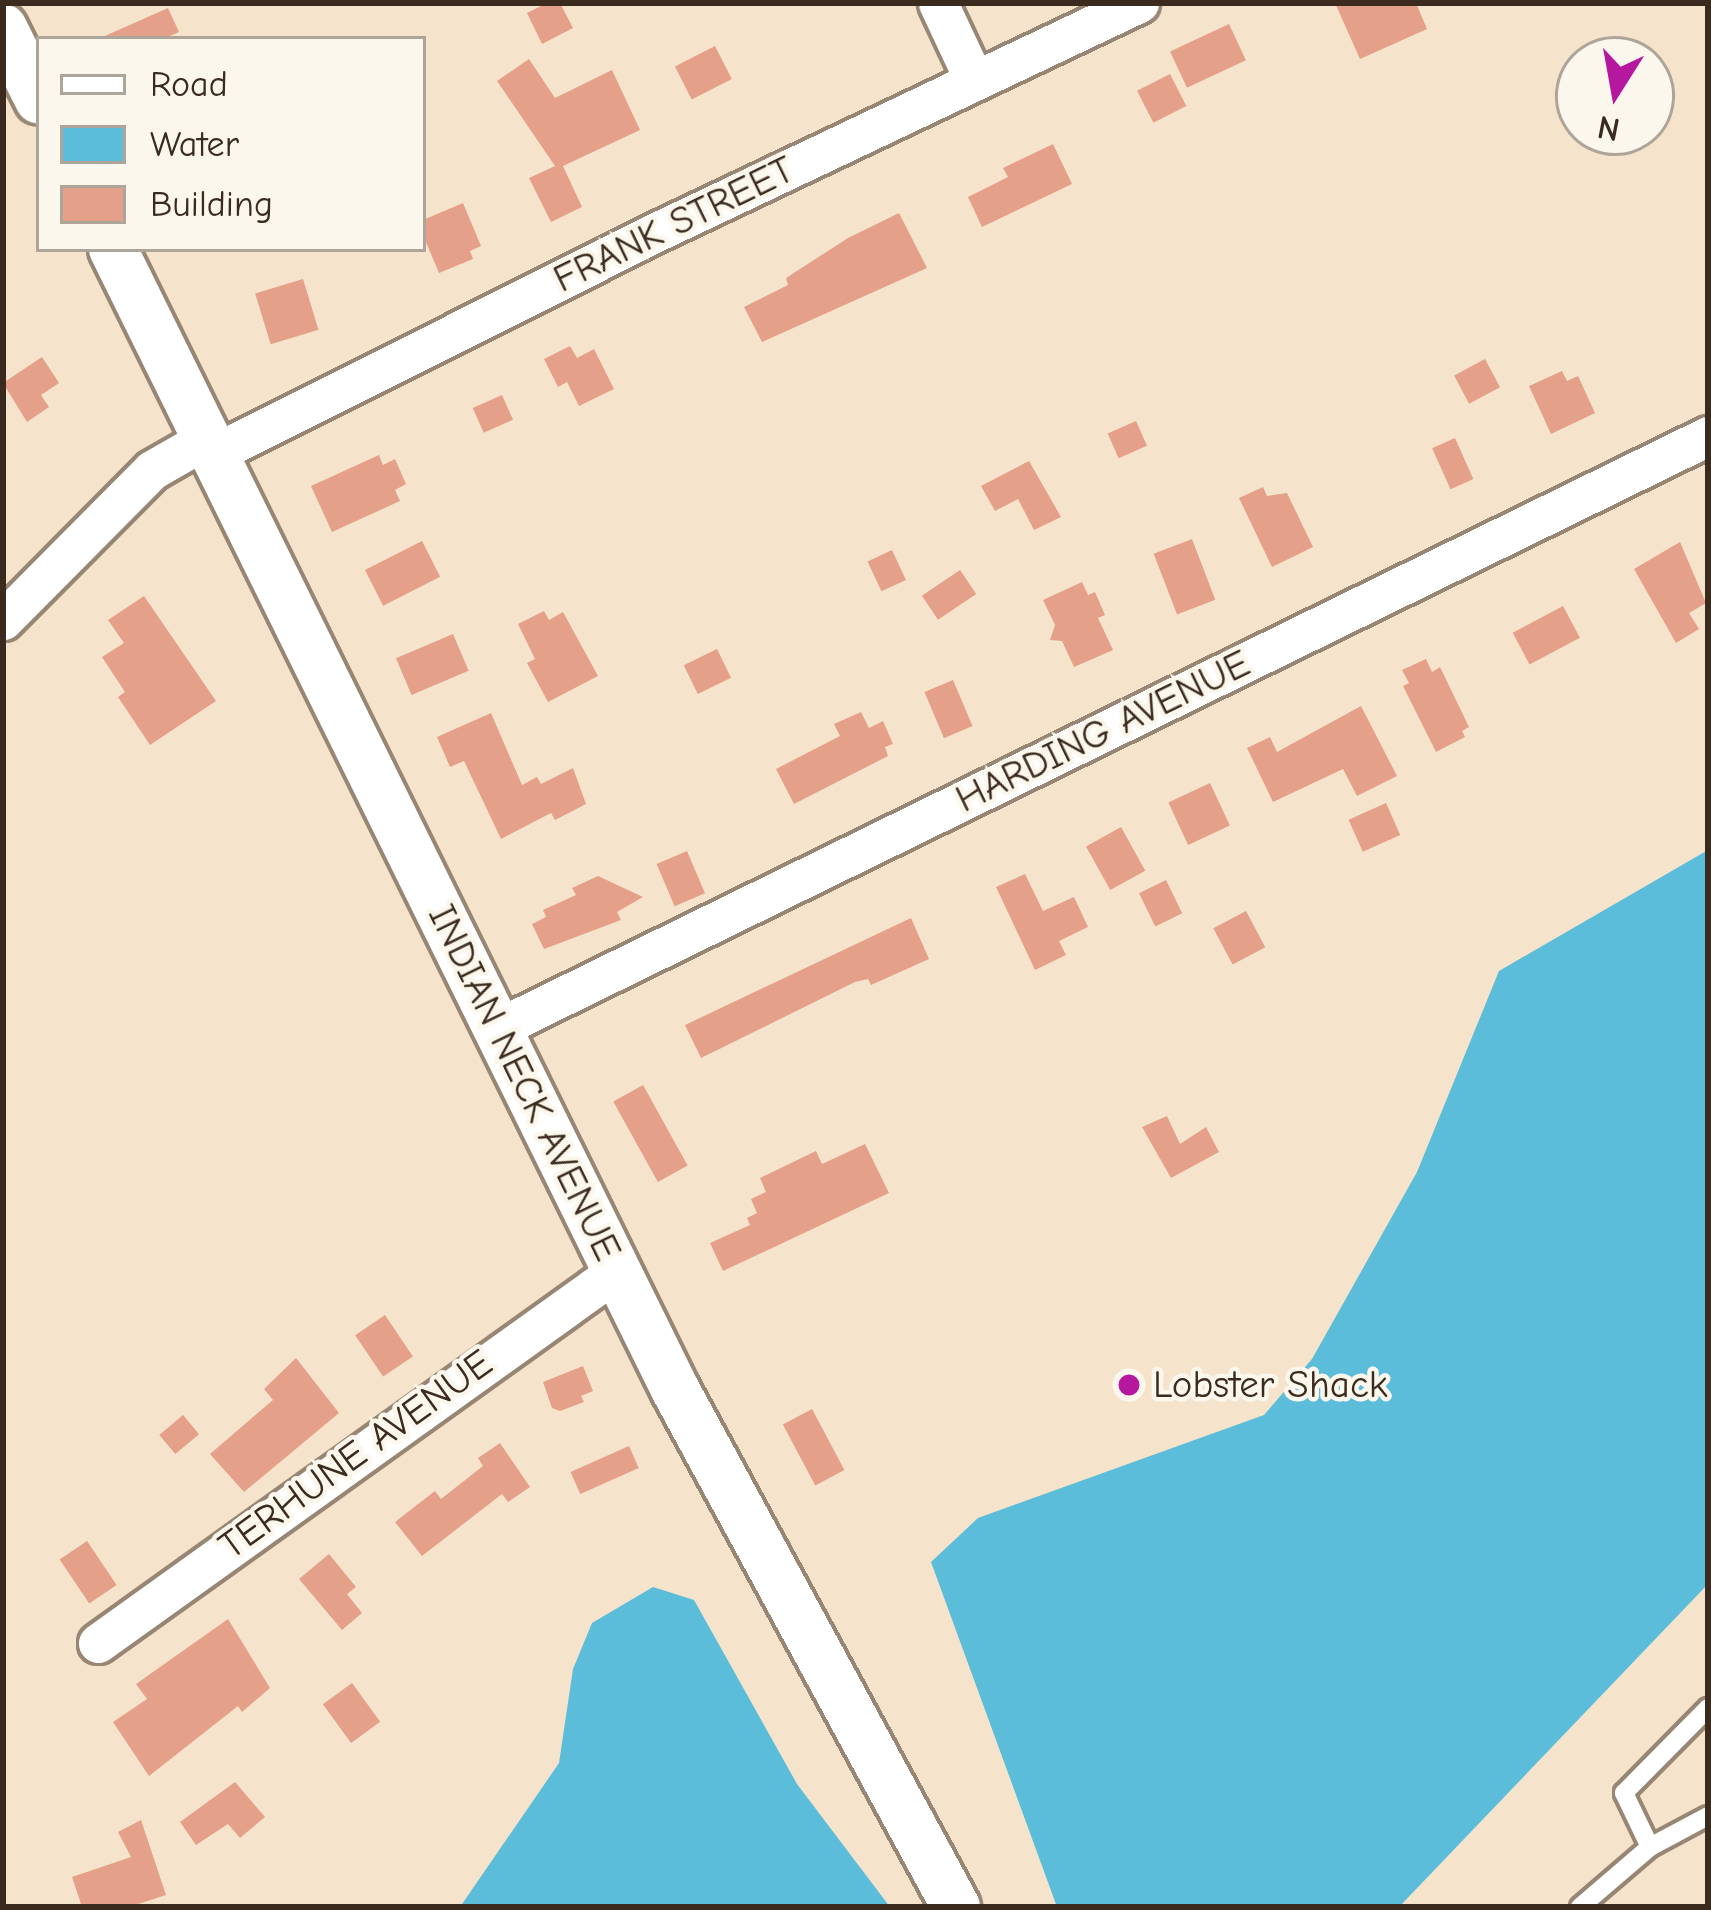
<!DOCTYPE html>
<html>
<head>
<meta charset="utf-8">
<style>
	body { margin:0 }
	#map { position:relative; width:1711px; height:1910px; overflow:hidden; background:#f6e3cb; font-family:"Comic Neue",sans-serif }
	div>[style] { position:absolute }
	.water>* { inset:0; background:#5bbdd9 }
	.building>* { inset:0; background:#e5a089; transform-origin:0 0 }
	.roads { filter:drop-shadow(3px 0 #988674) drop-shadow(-3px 0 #988674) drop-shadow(0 3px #988674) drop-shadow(0 -3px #988674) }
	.service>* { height:18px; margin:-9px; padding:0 9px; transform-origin:9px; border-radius:9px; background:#fff }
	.minor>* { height:39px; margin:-19.5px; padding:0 19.5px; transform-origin:19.5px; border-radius:19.5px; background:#fff }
	.tertiary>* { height:48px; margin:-24px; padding:0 24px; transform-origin:24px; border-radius:24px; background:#fff }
	.dots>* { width:33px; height:33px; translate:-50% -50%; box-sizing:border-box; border:6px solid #fbf7ec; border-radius:50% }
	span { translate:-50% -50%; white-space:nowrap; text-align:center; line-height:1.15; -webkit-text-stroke:9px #fbf7ec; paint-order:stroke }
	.street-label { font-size:39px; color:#3b2a1e }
	.poi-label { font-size:39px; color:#3b2a1e }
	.left { translate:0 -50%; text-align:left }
	.frame { position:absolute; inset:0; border:6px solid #3b2a1e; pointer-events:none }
	.legend { position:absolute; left:36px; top:36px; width:390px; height:216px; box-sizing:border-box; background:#fbf7ec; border:3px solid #aea59a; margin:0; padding:15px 21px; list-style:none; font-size:36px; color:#3b2a1e }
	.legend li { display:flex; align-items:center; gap:24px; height:60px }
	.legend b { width:60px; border:3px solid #aea59a }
	.north { position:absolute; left:1555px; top:36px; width:120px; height:120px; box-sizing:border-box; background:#fbf7ec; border:3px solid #aea59a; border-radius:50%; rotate:191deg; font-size:33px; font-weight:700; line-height:48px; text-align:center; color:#3b2a1e }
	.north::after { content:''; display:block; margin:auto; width:42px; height:54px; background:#b5179e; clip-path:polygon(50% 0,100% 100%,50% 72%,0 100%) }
</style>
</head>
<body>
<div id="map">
	<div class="water">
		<div style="clip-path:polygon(1708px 850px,1708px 1584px,1399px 1907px,1057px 1907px,931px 1562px,978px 1518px,1264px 1415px,1312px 1359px,1417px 1172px,1499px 971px)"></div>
		<div style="clip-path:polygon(653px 1587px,694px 1600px,797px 1784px,890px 1907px,460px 1907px,559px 1763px,573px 1669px,592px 1623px)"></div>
	</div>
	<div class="building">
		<div style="clip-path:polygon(547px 3px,560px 3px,573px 28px,542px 44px,527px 13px)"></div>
		<div style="clip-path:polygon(1335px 3px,1416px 3px,1427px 29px,1360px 59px)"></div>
		<div style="clip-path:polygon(168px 8px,179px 32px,163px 39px,98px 39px)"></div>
		<div style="left:1229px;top:24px;width:40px;height:65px;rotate:65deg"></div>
		<div style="left:715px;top:46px;width:37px;height:45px;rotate:63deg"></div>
		<div style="clip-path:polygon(529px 59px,555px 98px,612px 70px,640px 130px,563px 166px,582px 207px,551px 222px,529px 178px,555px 166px,497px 81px)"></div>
		<div style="left:1170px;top:74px;width:36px;height:37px;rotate:63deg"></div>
		<div style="clip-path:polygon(1053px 144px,1072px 184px,982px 227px,968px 197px,1008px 177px,1003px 168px)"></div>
		<div style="clip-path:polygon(463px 203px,481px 246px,470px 251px,473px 259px,439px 273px,423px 235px,423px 220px)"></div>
		<div style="clip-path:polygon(899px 213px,927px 268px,762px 342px,744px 307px,788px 285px,786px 278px,848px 238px)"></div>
		<div style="left:303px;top:279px;width:53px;height:50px;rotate:73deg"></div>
		<div style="clip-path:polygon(570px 346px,577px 358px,594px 349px,614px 389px,579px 406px,567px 382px,558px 387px,544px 359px)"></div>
		<div style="clip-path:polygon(42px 357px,59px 383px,41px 395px,49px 407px,27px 422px,3px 383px)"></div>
		<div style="left:1485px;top:359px;width:32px;height:35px;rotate:62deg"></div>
		<div style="clip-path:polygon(1562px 371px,1567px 381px,1578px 376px,1595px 413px,1551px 434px,1529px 386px)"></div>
		<div style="left:502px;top:395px;width:27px;height:32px;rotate:66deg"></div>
		<div style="left:1136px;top:421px;width:27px;height:31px;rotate:66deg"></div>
		<div style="left:1455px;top:438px;width:45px;height:25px;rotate:66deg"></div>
		<div style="clip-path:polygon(379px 455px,383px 465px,395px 459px,406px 484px,395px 490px,400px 501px,332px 532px,311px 486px)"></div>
		<div style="clip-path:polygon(1029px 461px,1061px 517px,1034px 530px,1018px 499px,995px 511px,981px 486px)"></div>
		<div style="clip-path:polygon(1263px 487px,1267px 496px,1287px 493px,1313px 547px,1272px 567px,1239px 498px)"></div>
		<div style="left:1192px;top:539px;width:65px;height:41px;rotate:69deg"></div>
		<div style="left:422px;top:541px;width:40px;height:64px;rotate:63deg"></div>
		<div style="clip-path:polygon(1680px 542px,1706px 603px,1689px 613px,1699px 629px,1676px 643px,1634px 569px)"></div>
		<div style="left:892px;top:550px;width:33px;height:27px;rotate:65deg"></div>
		<div style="left:960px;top:570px;width:29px;height:46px;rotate:56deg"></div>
		<div style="clip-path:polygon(1082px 582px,1088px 595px,1095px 592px,1105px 615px,1098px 618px,1113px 650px,1074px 667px,1062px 641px,1050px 640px,1055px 625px,1043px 600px)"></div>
		<div style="clip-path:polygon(144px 596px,216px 701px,150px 745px,118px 697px,125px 692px,102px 657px,124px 643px,108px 620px)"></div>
		<div style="left:1563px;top:606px;width:36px;height:57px;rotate:62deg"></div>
		<div style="clip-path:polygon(544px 611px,549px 620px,563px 612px,598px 676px,548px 702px,527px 663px,535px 659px,518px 624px)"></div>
		<div style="left:453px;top:634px;width:40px;height:62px;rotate:67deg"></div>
		<div style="left:717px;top:649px;width:32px;height:37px;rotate:64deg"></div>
		<div style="clip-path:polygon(1426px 659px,1432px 672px,1440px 667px,1469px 727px,1462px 731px,1465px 737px,1436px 752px,1403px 686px,1409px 683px,1402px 670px)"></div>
		<div style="left:953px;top:680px;width:50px;height:31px;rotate:67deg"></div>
		<div style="clip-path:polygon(1361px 706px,1397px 776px,1357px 796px,1343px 769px,1273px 802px,1247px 748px,1270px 737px,1277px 752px)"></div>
		<div style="clip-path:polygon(861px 712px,869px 728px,883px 721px,893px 744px,885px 747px,888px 756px,794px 804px,776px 769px,840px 736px,834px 724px)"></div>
		<div style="clip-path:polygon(491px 713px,522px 785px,537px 777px,541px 784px,573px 768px,586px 804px,555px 820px,551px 813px,501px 839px,464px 761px,450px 767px,437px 737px)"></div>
		<div style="left:1210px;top:783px;width:47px;height:46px;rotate:65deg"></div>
		<div style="left:1386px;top:803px;width:35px;height:41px;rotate:66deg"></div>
		<div style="left:1121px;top:827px;width:50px;height:40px;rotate:61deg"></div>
		<div style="left:687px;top:851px;width:46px;height:33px;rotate:67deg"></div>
		<div style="clip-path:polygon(1025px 874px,1043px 911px,1074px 897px,1088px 927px,1059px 941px,1066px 955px,1035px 970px,996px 887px)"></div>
		<div style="clip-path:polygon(598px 876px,643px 897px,617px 912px,621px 920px,544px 949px,532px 924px,546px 917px,543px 910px,576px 895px,572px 888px)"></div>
		<div style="left:1166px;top:880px;width:37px;height:30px;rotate:64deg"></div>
		<div style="left:1246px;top:911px;width:41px;height:37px;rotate:62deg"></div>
		<div style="clip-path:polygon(911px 918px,929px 959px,871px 985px,868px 979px,855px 982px,701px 1058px,685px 1025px)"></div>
		<div style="left:643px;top:1085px;width:92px;height:34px;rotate:61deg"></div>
		<div style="clip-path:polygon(1167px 1116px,1180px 1144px,1206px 1127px,1219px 1152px,1171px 1178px,1142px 1127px)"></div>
		<div style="clip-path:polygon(865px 1144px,889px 1193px,723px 1271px,710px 1243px,750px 1225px,747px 1218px,757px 1213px,751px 1199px,766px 1192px,760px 1178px,816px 1151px,822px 1164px)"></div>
		<div style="left:385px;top:1315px;width:50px;height:36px;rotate:56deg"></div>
		<div style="clip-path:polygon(296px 1358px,339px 1413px,244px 1492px,210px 1454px,273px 1400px,264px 1389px)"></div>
		<div style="clip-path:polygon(583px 1366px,593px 1391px,581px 1396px,584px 1402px,560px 1411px,552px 1408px,543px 1382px)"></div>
		<div style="left:812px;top:1409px;width:69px;height:33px;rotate:62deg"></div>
		<div style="left:183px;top:1415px;width:25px;height:31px;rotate:50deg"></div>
		<div style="clip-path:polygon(500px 1443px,530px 1487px,508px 1502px,502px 1494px,422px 1556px,395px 1522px,435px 1491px,441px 1499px,483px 1466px,478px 1458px)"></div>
		<div style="left:629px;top:1446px;width:24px;height:64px;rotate:66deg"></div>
		<div style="left:87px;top:1541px;width:53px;height:33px;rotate:56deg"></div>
		<div style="clip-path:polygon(329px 1554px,356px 1587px,347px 1594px,362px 1613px,342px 1630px,299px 1579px)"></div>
		<div style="clip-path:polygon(228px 1619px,270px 1688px,242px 1712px,238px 1706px,149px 1776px,113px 1722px,147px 1699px,136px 1684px)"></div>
		<div style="left:352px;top:1683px;width:48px;height:36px;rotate:54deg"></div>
		<div style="clip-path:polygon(235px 1782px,265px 1817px,240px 1838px,228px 1824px,196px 1845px,180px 1822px)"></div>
		<div style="clip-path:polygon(141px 1820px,166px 1895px,129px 1907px,82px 1907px,72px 1877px,131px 1857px,118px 1832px)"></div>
	</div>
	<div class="roads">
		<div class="service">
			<div style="left:1650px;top:1847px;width:60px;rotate:-115.7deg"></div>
			<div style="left:1624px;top:1793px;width:120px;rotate:-45.3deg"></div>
			<div style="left:1580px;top:1907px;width:92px;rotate:-40.6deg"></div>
			<div style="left:1650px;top:1847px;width:66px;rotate:-28.1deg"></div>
		</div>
		<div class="minor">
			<div style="left:938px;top:3px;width:85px;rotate:64.9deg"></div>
			<div style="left:213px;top:454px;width:491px;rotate:-26.6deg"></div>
			<div style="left:652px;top:234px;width:539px;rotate:-25.38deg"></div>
			<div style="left:3px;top:620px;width:211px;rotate:-45.2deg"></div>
			<div style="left:152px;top:470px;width:62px;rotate:-29.9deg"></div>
			<div style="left:498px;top:1028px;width:1347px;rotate:-26.07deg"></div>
			<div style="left:98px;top:1643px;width:639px;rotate:-35.63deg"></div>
		</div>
		<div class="tertiary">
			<div style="left:3px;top:28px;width:80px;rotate:63.4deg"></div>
			<div style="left:113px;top:249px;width:1273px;rotate:63.76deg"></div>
			<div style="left:676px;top:1391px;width:587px;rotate:61.51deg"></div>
		</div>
	</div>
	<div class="dots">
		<div style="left:1129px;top:1385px;background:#b5179e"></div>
	</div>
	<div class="street-label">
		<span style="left:674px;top:225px;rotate:-26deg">FRANK STREET</span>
		<span style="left:1103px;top:732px;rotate:-26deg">HARDING AVENUE</span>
		<span style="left:524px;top:1083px;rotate:64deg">INDIAN NECK AVENUE</span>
		<span style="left:356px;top:1455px;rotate:-36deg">TERHUNE AVENUE</span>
	</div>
	<div class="poi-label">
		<span class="left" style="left:1153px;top:1385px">Lobster Shack</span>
	</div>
	<div class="frame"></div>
	<ul class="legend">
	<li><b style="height:15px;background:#fff"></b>Road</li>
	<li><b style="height:33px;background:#5bbdd9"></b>Water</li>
	<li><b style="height:33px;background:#e5a089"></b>Building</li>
	</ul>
	<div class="north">N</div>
</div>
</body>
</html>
